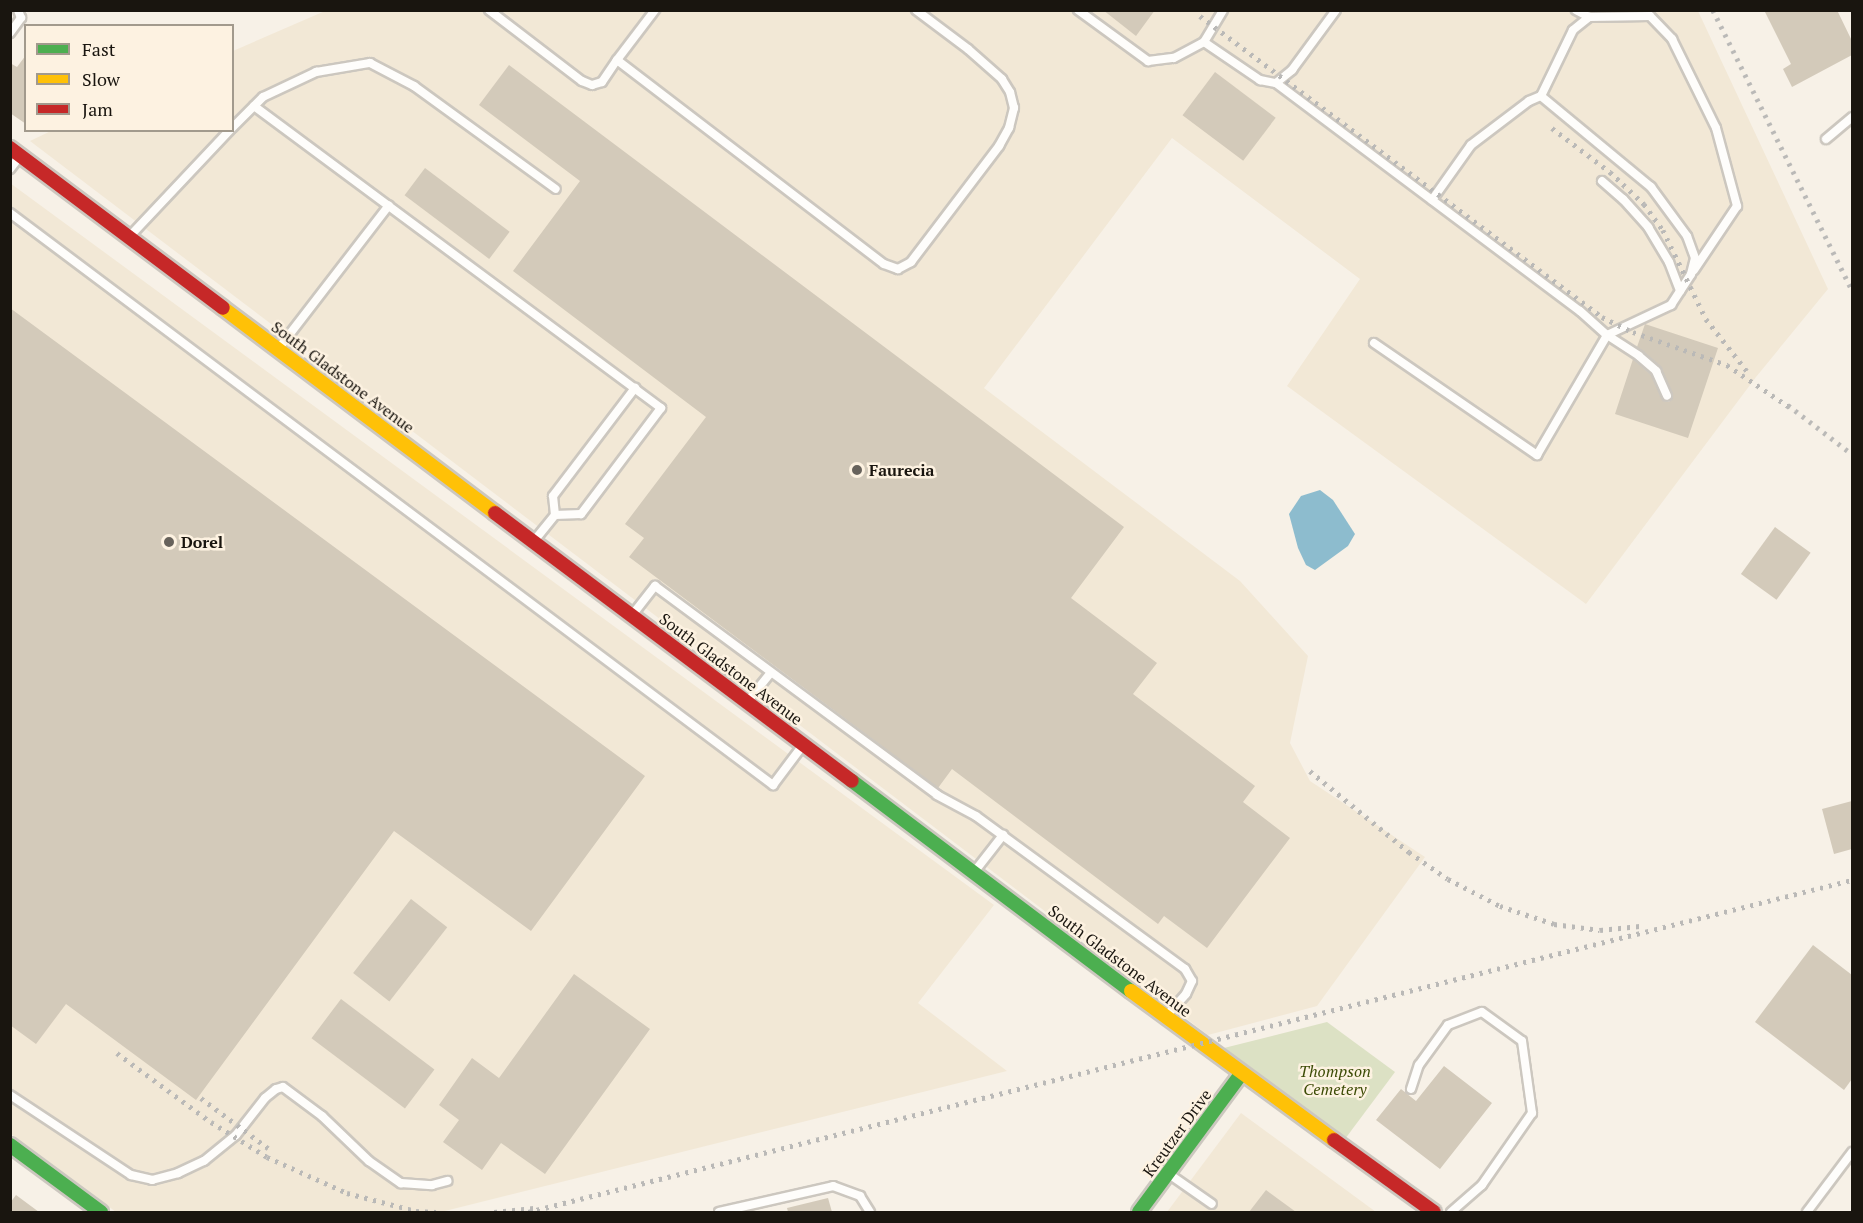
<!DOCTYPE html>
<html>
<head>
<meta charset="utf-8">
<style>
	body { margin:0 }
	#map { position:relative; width:1863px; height:1223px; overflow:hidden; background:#f7f1e7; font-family:"PT Serif",serif }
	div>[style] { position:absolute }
	.built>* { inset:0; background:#f2e8d6 }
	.green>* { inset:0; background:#dce1c4 }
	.water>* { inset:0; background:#8dbcce }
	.building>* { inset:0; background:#d3caba; transform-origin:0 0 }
	.roads { filter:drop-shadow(2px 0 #ccc7bf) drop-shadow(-2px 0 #ccc7bf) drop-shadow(0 2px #ccc7bf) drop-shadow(0 -2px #ccc7bf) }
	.lane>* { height:8px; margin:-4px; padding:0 4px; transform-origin:4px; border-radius:4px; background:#fefdfb }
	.fast>* { height:14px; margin:-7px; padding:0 7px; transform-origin:7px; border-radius:7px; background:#4caf50 }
	.slow>* { height:14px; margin:-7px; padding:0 7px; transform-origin:7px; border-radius:7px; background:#ffc107 }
	.jam>* { height:14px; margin:-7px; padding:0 7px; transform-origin:7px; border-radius:7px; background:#c62828 }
	.rail>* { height:4.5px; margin-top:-2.25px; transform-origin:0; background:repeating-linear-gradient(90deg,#bab9b7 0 3px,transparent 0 9px) }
	.dots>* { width:16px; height:16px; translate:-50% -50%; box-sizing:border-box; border:3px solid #fdf2e1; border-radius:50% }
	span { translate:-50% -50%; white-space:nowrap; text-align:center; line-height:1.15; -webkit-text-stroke:5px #fdf2e1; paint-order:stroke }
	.street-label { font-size:16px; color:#19150f }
	.poi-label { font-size:16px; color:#19150f; font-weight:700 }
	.left { translate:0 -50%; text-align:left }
	.park-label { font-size:16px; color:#3d4c06; font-style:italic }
	.frame { position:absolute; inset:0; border:12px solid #19150f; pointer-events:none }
	.legend { position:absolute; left:24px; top:24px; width:210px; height:108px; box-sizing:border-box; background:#fdf2e1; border:2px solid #a29a8d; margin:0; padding:8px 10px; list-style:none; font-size:18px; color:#19150f }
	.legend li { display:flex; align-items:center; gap:12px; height:30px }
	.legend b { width:30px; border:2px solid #a29a8d }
</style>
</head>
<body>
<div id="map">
	<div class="built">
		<div style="clip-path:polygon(325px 11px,1698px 11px,1828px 289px,1756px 377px,1586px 604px,1287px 386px,1360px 279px,1172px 138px,984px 388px,1240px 581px,1308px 656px,1290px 743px,1310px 781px,1425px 857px,1317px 1006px,1208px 1035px,30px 141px,53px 130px,232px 130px,233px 51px)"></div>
		<div style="clip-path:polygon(10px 183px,994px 905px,918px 1003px,1007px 1071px,441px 1212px,116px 1212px,11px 1134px)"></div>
		<div style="clip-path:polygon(1241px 1113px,1376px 1212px,1167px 1212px)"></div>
	</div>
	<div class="green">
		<div style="clip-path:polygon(1327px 1022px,1395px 1072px,1345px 1139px,1224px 1048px)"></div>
	</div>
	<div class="water">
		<div style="clip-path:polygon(1320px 490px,1333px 500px,1355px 534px,1348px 546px,1315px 570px,1306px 565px,1298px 548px,1289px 514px,1301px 496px)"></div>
	</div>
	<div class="building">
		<div style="clip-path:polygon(1103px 10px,1155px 10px,1136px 36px)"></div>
		<div style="clip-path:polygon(1764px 10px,1837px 10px,1852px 41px,1852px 55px,1792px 87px,1783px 69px,1791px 64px)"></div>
		<div style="clip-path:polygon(26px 55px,26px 124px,10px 113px,10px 63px,17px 67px)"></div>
		<div style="clip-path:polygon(509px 65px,1124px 527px,1071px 598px,1157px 663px,1133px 694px,1255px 786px,1243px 802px,1290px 838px,1207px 948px,1164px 916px,1158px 924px,952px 769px,938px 788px,629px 557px,644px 538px,625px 524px,706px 417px,513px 271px,580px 181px,479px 105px)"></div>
		<div style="left:1215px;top:72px;width:76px;height:54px;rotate:37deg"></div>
		<div style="left:425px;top:168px;width:106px;height:34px;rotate:37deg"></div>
		<div style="clip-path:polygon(10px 308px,645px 776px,531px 931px,394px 831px,196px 1100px,66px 1004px,36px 1044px,10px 1025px)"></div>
		<div style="clip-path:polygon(1645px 324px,1718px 348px,1688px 438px,1615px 414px,1633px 359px,1651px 375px,1663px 400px,1669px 402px,1673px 397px,1660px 367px,1637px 347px)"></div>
		<div style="left:1775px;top:527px;width:44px;height:58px;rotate:36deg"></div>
		<div style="clip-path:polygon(1852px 801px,1852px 849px,1834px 854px,1822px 809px)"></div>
		<div style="left:411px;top:899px;width:46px;height:94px;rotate:38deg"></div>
		<div style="clip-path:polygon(1813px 945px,1852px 975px,1852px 1079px,1844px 1090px,1755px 1022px)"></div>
		<div style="clip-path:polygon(574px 974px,650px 1029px,545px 1174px,501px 1143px,482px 1170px,443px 1142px,459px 1120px,439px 1105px,472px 1058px,499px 1078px)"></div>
		<div style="left:341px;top:999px;width:117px;height:49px;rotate:37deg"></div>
		<div style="clip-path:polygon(1444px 1066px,1492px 1103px,1440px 1169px,1376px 1120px,1401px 1089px,1416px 1101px)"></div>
		<div style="clip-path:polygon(1266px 1190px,1296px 1212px,1249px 1212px)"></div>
		<div style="clip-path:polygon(16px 1195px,39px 1212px,10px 1212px,10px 1203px)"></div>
		<div style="clip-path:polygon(828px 1198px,832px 1212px,788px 1212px,787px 1208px)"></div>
	</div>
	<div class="roads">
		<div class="lane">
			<div style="left:489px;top:10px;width:117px;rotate:37.4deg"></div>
			<div style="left:582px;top:81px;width:11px;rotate:22deg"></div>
			<div style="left:592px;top:85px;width:10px;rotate:-17deg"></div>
			<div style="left:602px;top:82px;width:27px;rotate:-56deg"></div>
			<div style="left:617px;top:60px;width:336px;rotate:37.4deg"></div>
			<div style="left:884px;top:264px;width:15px;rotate:20deg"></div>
			<div style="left:898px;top:269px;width:15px;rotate:-28deg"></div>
			<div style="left:911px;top:262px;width:146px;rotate:-52.8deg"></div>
			<div style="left:999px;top:146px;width:21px;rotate:-61deg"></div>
			<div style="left:1009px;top:128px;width:21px;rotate:-76deg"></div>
			<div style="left:1014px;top:108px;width:16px;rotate:-104deg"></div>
			<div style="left:1010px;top:92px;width:15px;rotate:-122deg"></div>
			<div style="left:1002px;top:79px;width:45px;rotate:-138.6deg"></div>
			<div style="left:968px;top:49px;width:65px;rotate:-143.1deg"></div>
			<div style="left:1078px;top:10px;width:87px;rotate:36.1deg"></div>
			<div style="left:1148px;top:61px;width:26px;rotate:-7deg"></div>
			<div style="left:1174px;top:58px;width:34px;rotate:-28deg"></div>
			<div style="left:1204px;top:42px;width:68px;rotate:34.2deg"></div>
			<div style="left:1260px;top:80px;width:16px;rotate:11deg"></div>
			<div style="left:1276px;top:83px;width:21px;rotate:-39deg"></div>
			<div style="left:1292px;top:70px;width:74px;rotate:-53.7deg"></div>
			<div style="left:1589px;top:17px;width:61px;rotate:-0.9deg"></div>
			<div style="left:1650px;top:16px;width:32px;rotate:46deg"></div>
			<div style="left:1672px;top:39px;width:99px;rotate:63.7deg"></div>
			<div style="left:1716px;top:128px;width:81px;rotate:74.9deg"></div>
			<div style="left:1737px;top:206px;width:77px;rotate:123.9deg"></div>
			<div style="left:10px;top:33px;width:19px;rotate:-54deg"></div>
			<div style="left:21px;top:18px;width:9px;rotate:-111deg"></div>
			<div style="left:1204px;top:42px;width:37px;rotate:-59deg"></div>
			<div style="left:617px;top:60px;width:63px;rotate:-52.8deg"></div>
			<div style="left:1276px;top:83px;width:380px;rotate:36.9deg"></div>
			<div style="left:1580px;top:311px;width:36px;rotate:42deg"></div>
			<div style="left:1607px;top:335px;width:38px;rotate:33deg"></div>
			<div style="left:1639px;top:356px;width:23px;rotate:41deg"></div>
			<div style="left:1656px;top:371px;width:27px;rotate:66deg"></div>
			<div style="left:254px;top:106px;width:507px;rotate:36.58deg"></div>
			<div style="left:661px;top:408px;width:133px;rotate:127deg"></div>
			<div style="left:581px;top:514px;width:26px;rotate:178deg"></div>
			<div style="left:555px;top:515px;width:32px;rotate:129deg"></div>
			<div style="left:232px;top:128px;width:44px;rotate:-45deg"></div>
			<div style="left:263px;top:97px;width:59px;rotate:-25.3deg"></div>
			<div style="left:316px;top:72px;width:55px;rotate:-9.5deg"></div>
			<div style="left:370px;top:63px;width:50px;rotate:27.6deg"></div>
			<div style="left:414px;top:86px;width:175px;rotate:36deg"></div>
			<div style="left:1826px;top:139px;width:34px;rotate:-40deg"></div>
			<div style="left:10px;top:169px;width:16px;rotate:-52deg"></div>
			<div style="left:1602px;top:181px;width:28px;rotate:41deg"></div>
			<div style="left:1623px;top:199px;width:38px;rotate:48deg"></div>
			<div style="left:1648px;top:227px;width:41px;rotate:59deg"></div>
			<div style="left:1669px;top:262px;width:31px;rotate:69deg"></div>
			<div style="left:1432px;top:200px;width:67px;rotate:-54.7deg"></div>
			<div style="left:1471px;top:145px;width:73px;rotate:-37.2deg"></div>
			<div style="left:1529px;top:101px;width:13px;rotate:-23deg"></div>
			<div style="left:1541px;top:96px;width:73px;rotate:-64.1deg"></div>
			<div style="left:1573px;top:30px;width:21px;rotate:-39deg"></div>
			<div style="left:1589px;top:17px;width:15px;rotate:-152deg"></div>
			<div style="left:10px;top:213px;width:954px;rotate:36.86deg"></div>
			<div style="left:773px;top:785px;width:50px;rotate:-53.1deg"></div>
			<div style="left:130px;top:236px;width:146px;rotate:-46.7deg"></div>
			<div style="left:1374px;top:343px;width:198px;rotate:34.5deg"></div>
			<div style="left:1537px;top:455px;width:139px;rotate:-59.7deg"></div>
			<div style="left:1607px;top:335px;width:71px;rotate:-25.1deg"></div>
			<div style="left:1671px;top:305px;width:37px;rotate:-57deg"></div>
			<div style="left:1691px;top:274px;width:16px;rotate:-76deg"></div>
			<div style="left:1695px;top:258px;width:23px;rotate:-110deg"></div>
			<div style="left:1687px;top:236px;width:61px;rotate:-126.3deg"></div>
			<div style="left:1651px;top:187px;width:143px;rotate:-140.4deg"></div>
			<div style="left:279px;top:348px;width:180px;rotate:-52.4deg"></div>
			<div style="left:555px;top:515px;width:19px;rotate:-96deg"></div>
			<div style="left:553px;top:496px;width:136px;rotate:-52.8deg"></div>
			<div style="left:633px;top:614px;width:36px;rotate:-52deg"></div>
			<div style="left:655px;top:586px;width:351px;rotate:36.5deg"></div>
			<div style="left:937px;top:795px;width:44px;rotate:28.3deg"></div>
			<div style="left:976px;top:816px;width:259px;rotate:36.2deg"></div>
			<div style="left:1185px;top:969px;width:14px;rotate:60deg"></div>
			<div style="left:1192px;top:981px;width:14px;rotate:115deg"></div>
			<div style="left:1186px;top:994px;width:28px;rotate:132deg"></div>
			<div style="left:747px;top:702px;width:38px;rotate:-51deg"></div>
			<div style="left:975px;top:871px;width:46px;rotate:-52.1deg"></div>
			<div style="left:1411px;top:1089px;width:25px;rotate:-72deg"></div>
			<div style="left:1419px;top:1065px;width:49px;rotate:-54.1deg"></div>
			<div style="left:1448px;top:1025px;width:36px;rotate:-21deg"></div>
			<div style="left:1482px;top:1012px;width:49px;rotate:35.9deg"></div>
			<div style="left:1522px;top:1041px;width:73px;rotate:82.1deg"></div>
			<div style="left:1532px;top:1113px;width:88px;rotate:124.8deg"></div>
			<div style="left:1482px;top:1185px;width:41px;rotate:138.9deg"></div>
			<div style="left:10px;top:1095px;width:145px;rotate:33.5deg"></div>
			<div style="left:131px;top:1175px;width:22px;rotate:13deg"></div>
			<div style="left:152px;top:1180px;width:27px;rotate:-15deg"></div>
			<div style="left:178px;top:1173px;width:29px;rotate:-25deg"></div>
			<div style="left:204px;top:1161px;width:41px;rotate:-39.1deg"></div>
			<div style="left:236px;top:1135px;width:47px;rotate:-51.9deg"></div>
			<div style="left:265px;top:1098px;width:14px;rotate:-39deg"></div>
			<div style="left:276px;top:1089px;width:7px;rotate:-16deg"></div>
			<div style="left:283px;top:1087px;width:49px;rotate:36.6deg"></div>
			<div style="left:322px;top:1116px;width:65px;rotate:43.8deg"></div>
			<div style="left:369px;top:1161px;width:39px;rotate:35deg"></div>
			<div style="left:401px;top:1183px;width:31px;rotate:4deg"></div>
			<div style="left:432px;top:1185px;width:16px;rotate:-15deg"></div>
			<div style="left:1169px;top:1174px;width:52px;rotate:34.9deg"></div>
			<div style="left:719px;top:1212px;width:117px;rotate:-12.8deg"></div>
			<div style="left:833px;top:1186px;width:29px;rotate:20deg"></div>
			<div style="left:860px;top:1196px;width:19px;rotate:58deg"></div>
			<div style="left:1807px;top:1212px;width:75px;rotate:-53.1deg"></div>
		</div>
		<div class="fast">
			<div style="left:852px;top:781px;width:349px;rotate:37deg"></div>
			<div style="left:10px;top:1145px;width:113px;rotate:36.4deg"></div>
			<div style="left:1139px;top:1212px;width:172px;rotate:-53.5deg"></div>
		</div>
		<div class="slow">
			<div style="left:223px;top:308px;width:341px;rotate:37deg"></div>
			<div style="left:1131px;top:991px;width:252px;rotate:36.3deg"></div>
		</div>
		<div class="jam">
			<div style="left:10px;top:148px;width:266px;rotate:36.9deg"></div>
			<div style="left:495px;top:513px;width:446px;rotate:36.9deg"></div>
			<div style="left:1334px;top:1140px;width:123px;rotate:35.8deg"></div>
		</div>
	</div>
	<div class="rail">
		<div style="left:1713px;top:10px;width:313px;rotate:63.6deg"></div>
		<div style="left:1200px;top:16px;width:502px;rotate:36.82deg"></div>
		<div style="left:1602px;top:317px;width:34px;rotate:26deg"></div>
		<div style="left:1633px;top:332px;width:100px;rotate:19.3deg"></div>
		<div style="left:1727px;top:365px;width:81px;rotate:33.9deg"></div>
		<div style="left:1552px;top:128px;width:73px;rotate:37.2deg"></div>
		<div style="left:1610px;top:172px;width:47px;rotate:43.3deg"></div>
		<div style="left:1644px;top:204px;width:32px;rotate:54deg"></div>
		<div style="left:1663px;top:230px;width:99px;rotate:64.2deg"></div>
		<div style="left:1706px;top:319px;width:66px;rotate:51.7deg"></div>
		<div style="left:1788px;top:405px;width:81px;rotate:37.4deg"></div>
		<div style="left:1310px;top:771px;width:128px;rotate:39.3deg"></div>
		<div style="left:1409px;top:852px;width:47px;rotate:34.7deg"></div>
		<div style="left:1448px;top:879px;width:59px;rotate:27.4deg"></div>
		<div style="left:1500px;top:906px;width:57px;rotate:18.4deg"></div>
		<div style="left:1554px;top:924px;width:46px;rotate:7.4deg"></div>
		<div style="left:1600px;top:930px;width:40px;rotate:-5.7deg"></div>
		<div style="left:117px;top:1053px;width:117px;rotate:36.3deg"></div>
		<div style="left:211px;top:1122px;width:66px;rotate:32deg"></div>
		<div style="left:267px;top:1157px;width:88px;rotate:24.2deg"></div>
		<div style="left:347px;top:1193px;width:71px;rotate:14.6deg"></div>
		<div style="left:416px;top:1211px;width:20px;rotate:3deg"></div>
		<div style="left:201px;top:1098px;width:84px;rotate:36.7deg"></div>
		<div style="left:494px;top:1212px;width:40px;rotate:-5.7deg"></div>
		<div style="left:528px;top:1212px;width:1365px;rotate:-14.08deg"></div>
	</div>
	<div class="dots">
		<div style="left:857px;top:470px;background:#67625b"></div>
		<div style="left:169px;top:542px;background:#67625b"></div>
	</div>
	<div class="street-label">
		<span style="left:343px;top:377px;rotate:37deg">South Gladstone Avenue</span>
		<span style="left:731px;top:669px;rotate:37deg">South Gladstone Avenue</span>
		<span style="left:1120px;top:961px;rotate:37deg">South Gladstone Avenue</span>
		<span style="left:1177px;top:1133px;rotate:-54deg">Kreutzer Drive</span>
	</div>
	<div class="poi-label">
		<span class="left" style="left:869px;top:470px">Faurecia</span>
		<span class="left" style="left:181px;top:542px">Dorel</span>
	</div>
	<div class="park-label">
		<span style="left:1335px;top:1080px">Thompson<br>Cemetery</span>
	</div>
	<div class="frame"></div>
	<ul class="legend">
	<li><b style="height:8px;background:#4caf50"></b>Fast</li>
	<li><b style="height:8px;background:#ffc107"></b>Slow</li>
	<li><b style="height:8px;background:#c62828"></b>Jam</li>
	</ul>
</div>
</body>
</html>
